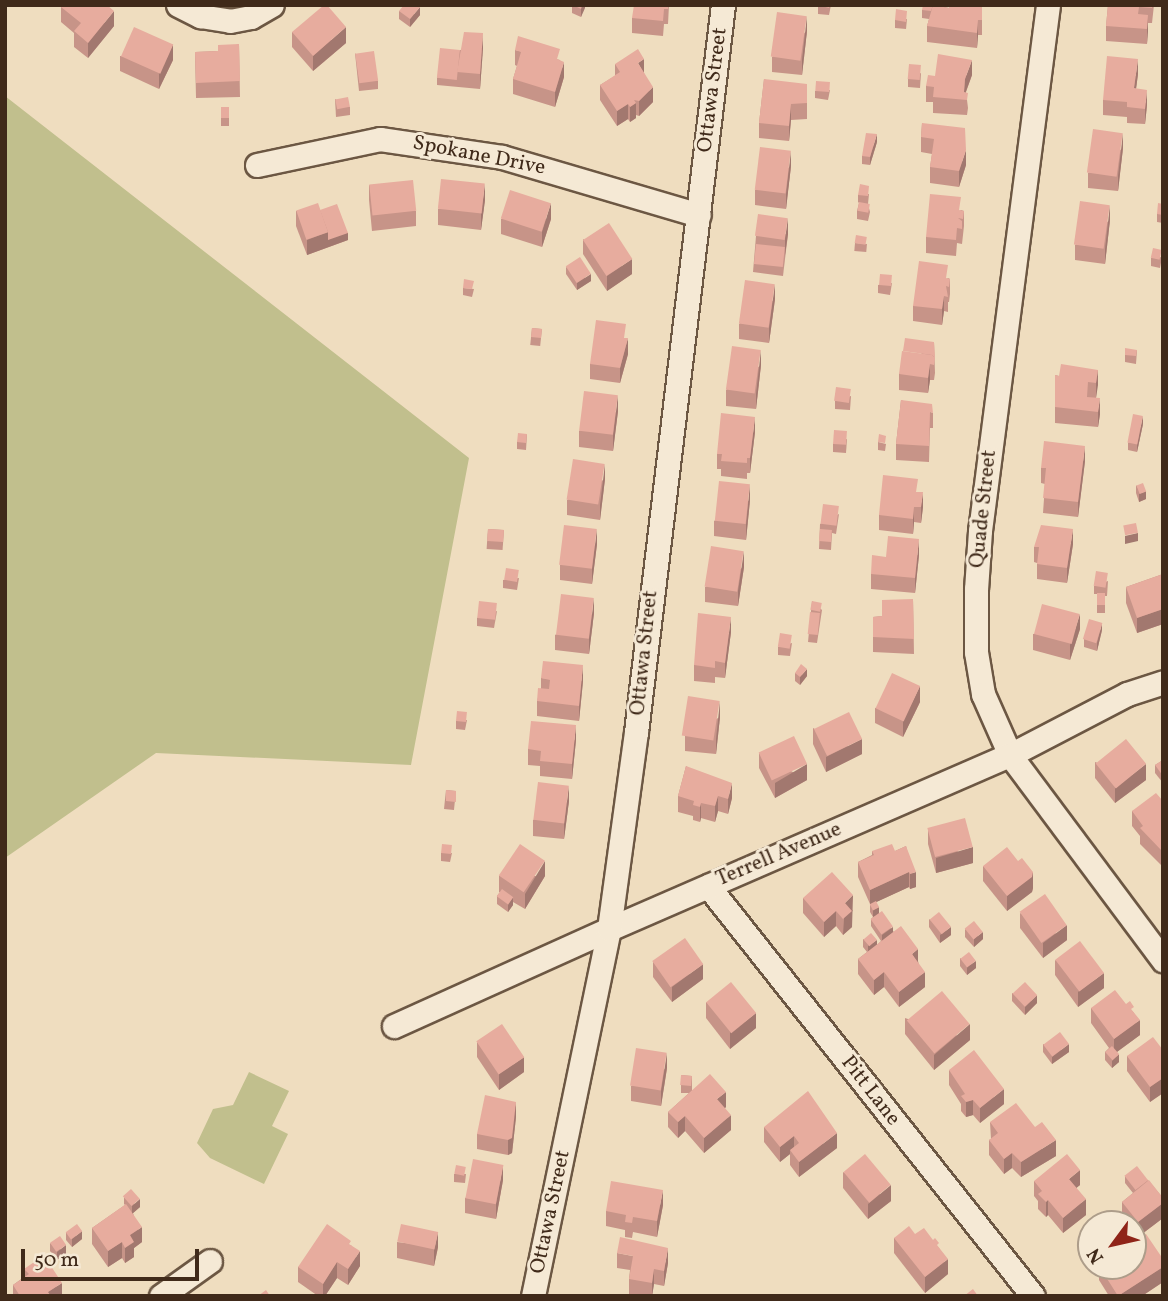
<!DOCTYPE html>
<html>
<head>
<meta charset="utf-8">
<style>
	body { margin:0 }
	#map { position:relative; width:1168px; height:1301px; overflow:hidden; background:#efddbf; font-family:Vollkorn,serif }
	div>[style] { position:absolute }
	.green>* { inset:0; background:#c1bf8d }
	.roads { filter:drop-shadow(2px 0 #6c5743) drop-shadow(-2px 0 #6c5743) drop-shadow(0 2px #6c5743) drop-shadow(0 -2px #6c5743) }
	.street>* { height:23px; margin:-11.5px; padding:0 11.5px; transform-origin:11.5px; border-radius:11.5px; background:#f5e9d5 }
	.wall>* { inset:0; background:#c79488; transform-origin:0 0 }
	.shaded-wall>* { inset:0; background:#a2786f }
	.building>* { inset:0; background:#e7ac9e; transform-origin:0 0 }
	span { translate:-50% -50%; white-space:nowrap; text-align:center; line-height:1.15; -webkit-text-stroke:6px #f5e9d5; paint-order:stroke }
	.street-label { font-size:21px; color:#402a1a }
	.frame { position:absolute; inset:0; border:7px solid #402a1a; pointer-events:none }
	.north { position:absolute; left:1077px; top:1210px; width:70px; height:70px; box-sizing:border-box; background:#f5e9d5; border:2px solid #ad9d8a; border-radius:50%; rotate:237deg; font-size:19px; font-weight:700; line-height:28px; text-align:center; color:#402a1a }
	.north::after { content:''; display:block; margin:auto; width:24px; height:32px; background:#8f2418; clip-path:polygon(50% 0,100% 100%,50% 72%,0 100%) }
	.scale { position:absolute; left:21px; top:1249px; width:178px; height:32px; box-sizing:border-box; border:4px solid #402a1a; border-top:0; padding-left:9px; font-size:21px; line-height:24px; white-space:nowrap; color:#402a1a; -webkit-text-stroke:5px #f5e9d5; paint-order:stroke }
</style>
</head>
<body>
<div id="map">
	<div class="green">
		<div style="clip-path:polygon(5px 96px,469px 458px,411px 765px,156px 753px,5px 858px)"></div>
		<div style="clip-path:polygon(249px 1072px,289px 1091px,272px 1126px,288px 1134px,264px 1184px,210px 1158px,197px 1143px,213px 1109px,233px 1105px)"></div>
	</div>
	<div class="roads">
		<div class="street">
			<div style="left:178px;top:5px;width:25px;rotate:27deg"></div>
			<div style="left:200px;top:16px;width:30px;rotate:9deg"></div>
			<div style="left:230px;top:21px;width:21px;rotate:-11deg"></div>
			<div style="left:251px;top:17px;width:24px;rotate:-30deg"></div>
			<div style="left:1048px;top:5px;width:530px;rotate:97.37deg"></div>
			<div style="left:980px;top:531px;width:58px;rotate:93.9deg"></div>
			<div style="left:976px;top:589px;width:63px;rotate:90deg"></div>
			<div style="left:976px;top:652px;width:43px;rotate:80.5deg"></div>
			<div style="left:983px;top:694px;width:67px;rotate:66.1deg"></div>
			<div style="left:1010px;top:755px;width:256px;rotate:53.3deg"></div>
			<div style="left:257px;top:165px;width:126px;rotate:-11.9deg"></div>
			<div style="left:380px;top:139px;width:123px;rotate:8.4deg"></div>
			<div style="left:502px;top:157px;width:205px;rotate:16.4deg"></div>
			<div style="left:708px;top:886px;width:523px;rotate:51.6deg"></div>
			<div style="left:394px;top:1026px;width:236px;rotate:-24.3deg"></div>
			<div style="left:609px;top:929px;width:437px;rotate:-23.5deg"></div>
			<div style="left:1010px;top:755px;width:132px;rotate:-27.5deg"></div>
			<div style="left:1127px;top:694px;width:38px;rotate:-18deg"></div>
			<div style="left:161px;top:1296px;width:60px;rotate:-35.5deg"></div>
			<div style="left:533px;top:1296px;width:375px;rotate:-78.3deg"></div>
			<div style="left:609px;top:929px;width:199px;rotate:-82.2deg"></div>
			<div style="left:636px;top:732px;width:732px;rotate:-83.18deg"></div>
		</div>
	</div>
	<div class="wall">
		<div style="clip-path:polygon(572px 5px,585px 5px,581px 17px,572px 13px)"></div>
		<div style="clip-path:polygon(669px 5px,668px 24px,664px 24px,663px 36px,632px 33px,632px 18px)"></div>
		<div style="clip-path:polygon(818px 5px,831px 5px,829px 15px,818px 14px)"></div>
		<div style="clip-path:polygon(936px 5px,949px 8px,982px 5px,982px 35px,978px 35px,977px 48px,927px 42px,927px 26px,929px 19px,922px 18px,922px 10px)"></div>
		<div style="clip-path:polygon(1108px 5px,1154px 5px,1152px 23px,1148px 23px,1147px 44px,1106px 41px,1106px 26px)"></div>
		<div style="clip-path:polygon(61px 7px,114px 26px,88px 58px,74px 47px,74px 33px,61px 22px)"></div>
		<div style="clip-path:polygon(399px 11px,420px 15px,410px 27px,399px 19px)"></div>
		<div style="clip-path:polygon(907px 19px,906px 29px,895px 28px,895px 20px)"></div>
		<div style="clip-path:polygon(807px 31px,802px 75px,772px 72px,772px 57px)"></div>
		<div style="clip-path:polygon(292px 32px,346px 43px,313px 71px,292px 47px)"></div>
		<div style="clip-path:polygon(239px 44px,240px 97px,196px 98px,195px 52px,218px 51px)"></div>
		<div style="clip-path:polygon(483px 48px,480px 89px,437px 85px,437px 78px,460px 50px)"></div>
		<div style="clip-path:polygon(515px 50px,560px 60px,564px 77px,555px 107px,513px 94px,513px 79px,517px 66px,515px 65px)"></div>
		<div style="clip-path:polygon(355px 53px,378px 81px,378px 89px,359px 91px)"></div>
		<div style="clip-path:polygon(120px 56px,173px 60px,159px 89px,120px 71px)"></div>
		<div style="clip-path:polygon(615px 64px,644px 73px,653px 102px,639px 116px,636px 115px,636px 118px,630px 122px,628px 119px,617px 126px,600px 100px,600px 85px,615px 76px)"></div>
		<div style="clip-path:polygon(921px 73px,920px 88px,908px 87px,908px 79px)"></div>
		<div style="clip-path:polygon(1138px 74px,1136px 89px,1147px 105px,1145px 124px,1127px 123px,1127px 117px,1103px 115px,1103px 100px)"></div>
		<div style="clip-path:polygon(972px 75px,966px 92px,968px 108px,967px 115px,933px 113px,933px 102px,926px 102px,926px 86px,935px 76px)"></div>
		<div style="clip-path:polygon(764px 79px,807px 103px,807px 119px,791px 120px,789px 141px,759px 138px,759px 123px)"></div>
		<div style="clip-path:polygon(830px 90px,828px 100px,815px 98px,815px 91px)"></div>
		<div style="clip-path:polygon(335px 99px,350px 107px,350px 115px,336px 117px)"></div>
		<div style="left:221px;top:107px;width:8px;height:19px"></div>
		<div style="clip-path:polygon(922px 123px,966px 165px,959px 187px,930px 183px,930px 167px,932px 154px,921px 152px,921px 137px)"></div>
		<div style="clip-path:polygon(877px 142px,870px 165px,862px 164px,862px 156px)"></div>
		<div style="clip-path:polygon(1123px 148px,1118px 191px,1088px 188px,1088px 173px)"></div>
		<div style="clip-path:polygon(791px 166px,786px 209px,755px 205px,755px 190px)"></div>
		<div style="clip-path:polygon(369px 185px,416px 211px,416px 226px,372px 231px,369px 200px)"></div>
		<div style="clip-path:polygon(869px 194px,868px 204px,870px 212px,868px 221px,857px 219px,857px 211px,859px 203px,858px 202px,858px 195px)"></div>
		<div style="clip-path:polygon(485px 200px,481px 230px,438px 225px,438px 209px)"></div>
		<div style="clip-path:polygon(1163px 204px,1163px 223px,1157px 222px,1157px 214px)"></div>
		<div style="clip-path:polygon(320px 210px,348px 240px,307px 255px,296px 226px,296px 211px)"></div>
		<div style="clip-path:polygon(961px 210px,964px 211px,964px 226px,962px 244px,957px 243px,956px 256px,926px 253px,926px 237px)"></div>
		<div style="clip-path:polygon(501px 219px,551px 219px,542px 247px,501px 234px)"></div>
		<div style="clip-path:polygon(1110px 220px,1105px 264px,1075px 260px,1075px 245px)"></div>
		<div style="clip-path:polygon(788px 234px,783px 276px,753px 272px,756px 236px)"></div>
		<div style="clip-path:polygon(583px 239px,632px 274px,607px 291px,583px 254px)"></div>
		<div style="left:855px;top:243px;width:12px;height:8px;rotate:5deg"></div>
		<div style="clip-path:polygon(1162px 257px,1160px 268px,1151px 266px,1151px 258px)"></div>
		<div style="clip-path:polygon(566px 267px,591px 281px,577px 290px,566px 274px)"></div>
		<div style="clip-path:polygon(948px 278px,950px 279px,950px 294px,949px 302px,948px 302px,948px 312px,944px 311px,942px 325px,913px 321px,913px 306px)"></div>
		<div style="clip-path:polygon(892px 283px,890px 295px,878px 293px,878px 285px)"></div>
		<div style="clip-path:polygon(463px 288px,474px 289px,472px 297px,463px 295px)"></div>
		<div style="clip-path:polygon(775px 299px,769px 343px,739px 339px,739px 324px)"></div>
		<div style="left:532px;top:328px;width:10px;height:17px;rotate:6deg"></div>
		<div style="clip-path:polygon(626px 338px,628px 354px,620px 383px,590px 379px,590px 364px)"></div>
		<div style="clip-path:polygon(934px 342px,935px 373px,934px 380px,930px 380px,928px 393px,899px 390px,899px 374px)"></div>
		<div style="clip-path:polygon(1137px 350px,1136px 364px,1125px 362px,1125px 355px)"></div>
		<div style="clip-path:polygon(761px 365px,756px 409px,726px 406px,726px 390px)"></div>
		<div style="clip-path:polygon(1098px 370px,1096px 398px,1100px 414px,1098px 427px,1055px 423px,1055px 375px,1059px 376px)"></div>
		<div style="clip-path:polygon(851px 396px,850px 410px,835px 409px,835px 401px)"></div>
		<div style="clip-path:polygon(901px 400px,933px 413px,933px 428px,930px 428px,929px 462px,896px 460px,896px 444px)"></div>
		<div style="clip-path:polygon(618px 411px,613px 451px,579px 447px,579px 431px)"></div>
		<div style="clip-path:polygon(1143px 424px,1137px 452px,1128px 450px,1128px 443px)"></div>
		<div style="clip-path:polygon(755px 432px,750px 473px,747px 473px,747px 479px,721px 476px,721px 469px,717px 469px,717px 454px)"></div>
		<div style="clip-path:polygon(527px 434px,526px 450px,517px 449px,517px 442px)"></div>
		<div style="clip-path:polygon(847px 439px,846px 453px,833px 452px,833px 444px)"></div>
		<div style="clip-path:polygon(878px 442px,886px 444px,885px 451px,878px 450px)"></div>
		<div style="clip-path:polygon(1085px 461px,1078px 517px,1043px 513px,1045px 484px,1041px 483px,1041px 468px)"></div>
		<div style="clip-path:polygon(605px 479px,600px 520px,567px 515px,567px 500px)"></div>
		<div style="clip-path:polygon(1136px 485px,1146px 499px,1139px 502px,1136px 493px)"></div>
		<div style="clip-path:polygon(918px 492px,923px 507px,921px 523px,914px 522px,913px 534px,879px 530px,879px 515px)"></div>
		<div style="clip-path:polygon(750px 500px,746px 540px,714px 536px,714px 521px)"></div>
		<div style="clip-path:polygon(839px 514px,836px 534px,832px 533px,831px 550px,819px 549px,820px 524px)"></div>
		<div style="left:488px;top:529px;width:16px;height:20px;rotate:4deg"></div>
		<div style="clip-path:polygon(597px 544px,592px 584px,560px 580px,560px 565px)"></div>
		<div style="clip-path:polygon(1073px 544px,1067px 583px,1037px 579px,1037px 563px,1034px 562px,1034px 547px)"></div>
		<div style="clip-path:polygon(919px 555px,915px 593px,871px 589px,871px 574px,886px 557px)"></div>
		<div style="clip-path:polygon(744px 567px,738px 606px,705px 602px,705px 587px)"></div>
		<div style="clip-path:polygon(1163px 574px,1163px 624px,1137px 633px,1126px 603px,1126px 587px)"></div>
		<div style="clip-path:polygon(519px 578px,517px 590px,503px 588px,503px 580px)"></div>
		<div style="clip-path:polygon(1108px 581px,1107px 596px,1105px 596px,1105px 613px,1097px 613px,1097px 594px,1094px 594px,1094px 586px)"></div>
		<div style="clip-path:polygon(913px 599px,914px 654px,873px 652px,873px 617px,882px 616px)"></div>
		<div style="clip-path:polygon(812px 601px,822px 610px,817px 643px,808px 642px)"></div>
		<div style="clip-path:polygon(497px 611px,494px 628px,477px 626px,477px 618px)"></div>
		<div style="clip-path:polygon(594px 613px,589px 654px,555px 650px,555px 635px)"></div>
		<div style="clip-path:polygon(1080px 629px,1070px 660px,1033px 650px,1033px 634px)"></div>
		<div style="clip-path:polygon(1102px 630px,1097px 651px,1084px 647px,1084px 639px)"></div>
		<div style="clip-path:polygon(731px 632px,725px 678px,715px 677px,715px 683px,694px 681px,694px 665px)"></div>
		<div style="clip-path:polygon(792px 643px,790px 656px,778px 655px,778px 647px)"></div>
		<div style="clip-path:polygon(795px 673px,807px 676px,800px 685px,795px 681px)"></div>
		<div style="clip-path:polygon(541px 678px,583px 681px,579px 721px,537px 716px,537px 701px,541px 688px)"></div>
		<div style="clip-path:polygon(920px 702px,903px 737px,875px 723px,875px 708px)"></div>
		<div style="clip-path:polygon(720px 717px,716px 754px,685px 751px,685px 736px)"></div>
		<div style="clip-path:polygon(467px 720px,465px 730px,456px 729px,456px 721px)"></div>
		<div style="clip-path:polygon(813px 728px,862px 754px,826px 772px,813px 744px)"></div>
		<div style="clip-path:polygon(576px 740px,572px 779px,540px 776px,540px 766px,528px 765px,528px 749px)"></div>
		<div style="clip-path:polygon(759px 753px,807px 780px,775px 798px,759px 768px)"></div>
		<div style="clip-path:polygon(1163px 760px,1163px 783px,1155px 773px,1155px 765px)"></div>
		<div style="clip-path:polygon(1095px 762px,1146px 780px,1115px 803px,1095px 778px)"></div>
		<div style="clip-path:polygon(686px 766px,732px 798px,728px 814px,718px 811px,715px 822px,701px 818px,700px 822px,693px 820px,693px 816px,678px 812px,678px 796px)"></div>
		<div style="left:446px;top:790px;width:10px;height:19px;rotate:6deg"></div>
		<div style="clip-path:polygon(569px 801px,564px 839px,533px 836px,533px 820px)"></div>
		<div style="clip-path:polygon(1163px 801px,1163px 866px,1162px 866px,1140px 844px,1140px 836px,1132px 826px,1132px 811px)"></div>
		<div style="clip-path:polygon(928px 829px,973px 863px,936px 873px,928px 844px)"></div>
		<div style="clip-path:polygon(906px 846px,916px 887px,910px 889px,909px 887px,876px 902px,879px 914px,918px 961px,925px 987px,899px 1007px,884px 987px,874px 995px,858px 974px,858px 959px,867px 952px,863px 947px,863px 939px,877px 945px,881px 941px,871px 926px,871px 919px,873px 917px,870px 912px,870px 904px,858px 877px,858px 862px,872px 855px,872px 851px,895px 851px)"></div>
		<div style="clip-path:polygon(441px 853px,452px 853px,450px 862px,441px 861px)"></div>
		<div style="clip-path:polygon(983px 866px,1033px 888px,1032px 892px,1007px 911px,983px 881px)"></div>
		<div style="clip-path:polygon(499px 876px,545px 876px,525px 909px,513px 902px,513px 905px,508px 912px,497px 904px,497px 896px,500px 892px,499px 892px)"></div>
		<div style="clip-path:polygon(803px 898px,853px 910px,852px 912px,852px 927px,843px 935px,836px 926px,824px 937px,803px 913px)"></div>
		<div style="clip-path:polygon(1020px 913px,1067px 940px,1043px 958px,1020px 928px)"></div>
		<div style="clip-path:polygon(929px 919px,951px 935px,940px 943px,929px 927px)"></div>
		<div style="clip-path:polygon(965px 929px,983px 939px,974px 947px,965px 937px)"></div>
		<div style="clip-path:polygon(960px 958px,976px 968px,967px 975px,960px 966px)"></div>
		<div style="clip-path:polygon(1055px 960px,1104px 988px,1078px 1007px,1055px 975px)"></div>
		<div style="clip-path:polygon(653px 962px,703px 979px,672px 1002px,653px 977px)"></div>
		<div style="clip-path:polygon(1012px 993px,1037px 1003px,1025px 1015px,1012px 1001px)"></div>
		<div style="clip-path:polygon(706px 1002px,756px 1028px,730px 1049px,706px 1018px)"></div>
		<div style="clip-path:polygon(1126px 1004px,1134px 1013px,1140px 1035px,1117px 1052px,1119px 1062px,1112px 1068px,1105px 1060px,1105px 1052px,1109px 1048px,1091px 1023px,1091px 1008px)"></div>
		<div style="clip-path:polygon(905px 1018px,970px 1040px,934px 1070px,905px 1034px)"></div>
		<div style="clip-path:polygon(477px 1042px,524px 1072px,499px 1090px,477px 1057px)"></div>
		<div style="clip-path:polygon(1043px 1044px,1069px 1052px,1052px 1064px,1043px 1052px)"></div>
		<div style="clip-path:polygon(1163px 1050px,1163px 1093px,1150px 1102px,1127px 1071px,1127px 1056px)"></div>
		<div style="clip-path:polygon(667px 1068px,661px 1106px,631px 1101px,631px 1086px)"></div>
		<div style="clip-path:polygon(949px 1070px,1004px 1104px,980px 1123px,973px 1115px,966px 1117px,961px 1111px,961px 1104px,949px 1085px)"></div>
		<div style="clip-path:polygon(681px 1075px,692px 1076px,692px 1090px,726px 1107px,725px 1108px,731px 1130px,704px 1153px,685px 1131px,678px 1138px,668px 1127px,668px 1112px,689px 1093px,681px 1093px)"></div>
		<div style="clip-path:polygon(516px 1117px,512px 1153px,508px 1155px,477px 1149px,477px 1134px)"></div>
		<div style="clip-path:polygon(990px 1122px,1056px 1156px,1021px 1177px,1012px 1168px,1004px 1174px,989px 1155px,989px 1140px,991px 1139px)"></div>
		<div style="clip-path:polygon(764px 1127px,837px 1148px,799px 1177px,790px 1165px,790px 1154px,780px 1162px,764px 1142px)"></div>
		<div style="clip-path:polygon(843px 1172px,891px 1201px,868px 1219px,843px 1188px)"></div>
		<div style="clip-path:polygon(454px 1174px,466px 1174px,465px 1183px,454px 1182px)"></div>
		<div style="clip-path:polygon(1125px 1176px,1148px 1180px,1163px 1198px,1163px 1218px,1138px 1237px,1133px 1231px,1133px 1224px,1128px 1224px,1122px 1217px,1122px 1202px,1133px 1193px,1125px 1183px)"></div>
		<div style="clip-path:polygon(503px 1180px,496px 1219px,465px 1213px,465px 1198px)"></div>
		<div style="clip-path:polygon(1034px 1181px,1080px 1185px,1076px 1188px,1086px 1215px,1063px 1233px,1048px 1215px,1046px 1217px,1038px 1209px,1038px 1201px,1034px 1196px)"></div>
		<div style="clip-path:polygon(124px 1197px,140px 1207px,133px 1213px,142px 1242px,134px 1248px,134px 1257px,125px 1263px,122px 1258px,108px 1267px,92px 1244px,92px 1228px,125px 1205px,124px 1204px)"></div>
		<div style="clip-path:polygon(663px 1205px,657px 1237px,633px 1232px,632px 1238px,625px 1237px,625px 1230px,606px 1226px,606px 1211px)"></div>
		<div style="clip-path:polygon(66px 1232px,82px 1239px,72px 1247px,66px 1240px)"></div>
		<div style="clip-path:polygon(915px 1234px,939px 1248px,948px 1274px,925px 1293px,894px 1253px,894px 1238px)"></div>
		<div style="clip-path:polygon(397px 1242px,438px 1247px,434px 1266px,397px 1258px)"></div>
		<div style="clip-path:polygon(50px 1243px,66px 1253px,57px 1260px,50px 1251px)"></div>
		<div style="clip-path:polygon(351px 1245px,360px 1266px,348px 1285px,337px 1278px,325px 1296px,318px 1296px,298px 1282px,298px 1267px)"></div>
		<div style="clip-path:polygon(617px 1253px,668px 1263px,664px 1286px,654px 1284px,652px 1296px,639px 1296px,629px 1294px,629px 1279px,630px 1270px,617px 1268px)"></div>
		<div style="clip-path:polygon(1163px 1259px,1163px 1282px,1142px 1296px,1109px 1296px,1099px 1280px,1099px 1266px,1133px 1266px)"></div>
		<div style="clip-path:polygon(43px 1263px,62px 1296px,13px 1296px,13px 1285px,24px 1277px,24px 1269px)"></div>
	</div>
	<div class="shaded-wall">
		<div style="clip-path:polygon(582px 5px,585px 5px,585px 8px,581px 17px,581px 9px)"></div>
		<div style="clip-path:polygon(420px 7px,420px 15px,410px 27px,410px 19px)"></div>
		<div style="clip-path:polygon(114px 11px,114px 26px,88px 58px,88px 43px)"></div>
		<div style="clip-path:polygon(1148px 15px,1148px 31px,1147px 44px,1147px 29px)"></div>
		<div style="clip-path:polygon(807px 16px,807px 31px,802px 75px,802px 60px)"></div>
		<div style="clip-path:polygon(978px 20px,978px 35px,977px 48px,977px 33px)"></div>
		<div style="clip-path:polygon(346px 27px,346px 43px,313px 71px,313px 56px)"></div>
		<div style="clip-path:polygon(483px 33px,483px 48px,480px 89px,480px 74px)"></div>
		<div style="clip-path:polygon(173px 44px,173px 60px,159px 89px,159px 74px)"></div>
		<div style="clip-path:polygon(644px 59px,644px 74px,638px 63px)"></div>
		<div style="clip-path:polygon(1138px 59px,1138px 74px,1134px 104px,1134px 88px)"></div>
		<div style="clip-path:polygon(972px 60px,972px 75px,965px 94px,964px 92px,965px 79px)"></div>
		<div style="clip-path:polygon(564px 62px,564px 77px,555px 107px,555px 92px)"></div>
		<div style="clip-path:polygon(653px 87px,653px 102px,639px 116px,639px 101px)"></div>
		<div style="clip-path:polygon(1147px 90px,1147px 105px,1145px 124px,1145px 109px)"></div>
		<div style="clip-path:polygon(636px 103px,636px 118px,630px 122px,630px 107px)"></div>
		<div style="clip-path:polygon(628px 104px,628px 119px,617px 126px,617px 111px)"></div>
		<div style="clip-path:polygon(791px 104px,791px 120px,789px 141px,789px 126px)"></div>
		<div style="clip-path:polygon(1123px 133px,1123px 148px,1118px 191px,1118px 176px)"></div>
		<div style="clip-path:polygon(877px 134px,877px 142px,870px 165px,870px 157px)"></div>
		<div style="clip-path:polygon(966px 150px,966px 165px,959px 187px,959px 171px)"></div>
		<div style="clip-path:polygon(791px 151px,791px 166px,786px 209px,786px 194px)"></div>
		<div style="clip-path:polygon(485px 184px,485px 200px,481px 230px,481px 214px)"></div>
		<div style="clip-path:polygon(551px 203px,551px 219px,542px 247px,542px 232px)"></div>
		<div style="clip-path:polygon(1110px 205px,1110px 220px,1105px 264px,1105px 249px)"></div>
		<div style="clip-path:polygon(788px 218px,788px 234px,785px 255px,785px 239px)"></div>
		<div style="clip-path:polygon(328px 232px,348px 233px,348px 240px,307px 255px,307px 240px)"></div>
		<div style="clip-path:polygon(632px 259px,632px 274px,607px 291px,607px 276px)"></div>
		<div style="clip-path:polygon(591px 274px,591px 281px,577px 290px,577px 283px)"></div>
		<div style="clip-path:polygon(775px 284px,775px 299px,769px 343px,769px 328px)"></div>
		<div style="clip-path:polygon(944px 296px,944px 311px,942px 325px,942px 309px)"></div>
		<div style="clip-path:polygon(628px 338px,628px 354px,620px 383px,620px 368px)"></div>
		<div style="clip-path:polygon(761px 350px,761px 365px,756px 409px,756px 394px)"></div>
		<div style="clip-path:polygon(930px 364px,930px 380px,928px 393px,928px 378px)"></div>
		<div style="clip-path:polygon(1098px 370px,1098px 385px,1096px 398px,1096px 383px)"></div>
		<div style="clip-path:polygon(618px 395px,618px 411px,613px 451px,613px 436px)"></div>
		<div style="clip-path:polygon(1100px 398px,1100px 414px,1098px 427px,1098px 412px)"></div>
		<div style="clip-path:polygon(1143px 416px,1143px 424px,1137px 452px,1137px 444px)"></div>
		<div style="clip-path:polygon(755px 417px,755px 432px,750px 473px,750px 458px)"></div>
		<div style="clip-path:polygon(1085px 446px,1085px 461px,1078px 517px,1078px 502px)"></div>
		<div style="clip-path:polygon(605px 464px,605px 479px,600px 520px,600px 505px)"></div>
		<div style="clip-path:polygon(750px 484px,750px 500px,746px 540px,746px 525px)"></div>
		<div style="clip-path:polygon(1146px 491px,1146px 499px,1139px 502px,1139px 494px)"></div>
		<div style="clip-path:polygon(923px 492px,923px 507px,921px 523px,921px 507px)"></div>
		<div style="clip-path:polygon(914px 507px,914px 522px,913px 534px,913px 519px)"></div>
		<div style="clip-path:polygon(597px 529px,597px 544px,592px 584px,592px 569px)"></div>
		<div style="clip-path:polygon(1073px 529px,1073px 544px,1067px 583px,1067px 568px)"></div>
		<div style="clip-path:polygon(1138px 533px,1138px 541px,1125px 544px,1125px 536px)"></div>
		<div style="clip-path:polygon(919px 539px,919px 555px,915px 593px,915px 578px)"></div>
		<div style="clip-path:polygon(744px 551px,744px 567px,738px 606px,738px 591px)"></div>
		<div style="clip-path:polygon(594px 598px,594px 613px,589px 654px,589px 639px)"></div>
		<div style="clip-path:polygon(1163px 609px,1163px 624px,1137px 633px,1137px 618px)"></div>
		<div style="clip-path:polygon(1080px 614px,1080px 629px,1070px 660px,1070px 645px)"></div>
		<div style="clip-path:polygon(731px 617px,731px 632px,725px 678px,725px 663px)"></div>
		<div style="clip-path:polygon(1102px 623px,1102px 630px,1097px 651px,1097px 643px)"></div>
		<div style="clip-path:polygon(583px 665px,583px 681px,579px 721px,579px 706px)"></div>
		<div style="clip-path:polygon(807px 669px,807px 676px,800px 685px,800px 677px)"></div>
		<div style="clip-path:polygon(920px 686px,920px 702px,903px 737px,903px 721px)"></div>
		<div style="clip-path:polygon(720px 701px,720px 717px,716px 754px,716px 739px)"></div>
		<div style="clip-path:polygon(576px 725px,576px 740px,572px 779px,572px 764px)"></div>
		<div style="clip-path:polygon(862px 739px,862px 754px,826px 772px,826px 757px)"></div>
		<div style="clip-path:polygon(807px 764px,807px 780px,775px 798px,775px 783px)"></div>
		<div style="clip-path:polygon(1146px 764px,1146px 780px,1115px 803px,1115px 788px)"></div>
		<div style="clip-path:polygon(732px 783px,732px 798px,728px 814px,728px 799px)"></div>
		<div style="clip-path:polygon(569px 786px,569px 801px,564px 839px,564px 824px)"></div>
		<div style="clip-path:polygon(718px 796px,718px 811px,715px 822px,715px 806px)"></div>
		<div style="clip-path:polygon(701px 803px,701px 818px,700px 822px,700px 807px)"></div>
		<div style="clip-path:polygon(973px 847px,973px 863px,936px 873px,936px 858px)"></div>
		<div style="clip-path:polygon(545px 861px,545px 876px,525px 909px,525px 894px)"></div>
		<div style="clip-path:polygon(909px 872px,909px 887px,870px 905px,870px 890px)"></div>
		<div style="clip-path:polygon(916px 872px,916px 887px,910px 889px,910px 874px)"></div>
		<div style="clip-path:polygon(1033px 872px,1033px 888px,1032px 892px,1007px 911px,1007px 896px)"></div>
		<div style="clip-path:polygon(853px 895px,852px 927px,843px 935px,845px 903px)"></div>
		<div style="clip-path:polygon(513px 897px,513px 905px,508px 912px,508px 905px)"></div>
		<div style="clip-path:polygon(879px 907px,879px 915px,873px 917px,873px 910px)"></div>
		<div style="clip-path:polygon(836px 911px,836px 926px,824px 937px,824px 922px)"></div>
		<div style="clip-path:polygon(1067px 925px,1067px 940px,1043px 958px,1043px 943px)"></div>
		<div style="clip-path:polygon(893px 927px,893px 935px,882px 942px,882px 935px)"></div>
		<div style="clip-path:polygon(951px 927px,951px 935px,940px 943px,940px 935px)"></div>
		<div style="clip-path:polygon(983px 932px,983px 939px,974px 947px,974px 939px)"></div>
		<div style="clip-path:polygon(877px 940px,877px 948px,868px 954px,868px 946px)"></div>
		<div style="clip-path:polygon(918px 949px,918px 964px,912px 954px)"></div>
		<div style="clip-path:polygon(976px 961px,976px 968px,967px 975px,967px 967px)"></div>
		<div style="clip-path:polygon(703px 964px,703px 979px,672px 1002px,672px 987px)"></div>
		<div style="clip-path:polygon(884px 972px,884px 987px,874px 995px,874px 980px)"></div>
		<div style="clip-path:polygon(925px 972px,925px 987px,899px 1007px,899px 992px)"></div>
		<div style="clip-path:polygon(1104px 973px,1104px 988px,1078px 1007px,1078px 992px)"></div>
		<div style="clip-path:polygon(1037px 995px,1037px 1003px,1025px 1015px,1025px 1007px)"></div>
		<div style="clip-path:polygon(756px 1013px,756px 1028px,730px 1049px,730px 1033px)"></div>
		<div style="clip-path:polygon(1140px 1020px,1140px 1035px,1114px 1054px,1114px 1039px)"></div>
		<div style="clip-path:polygon(970px 1024px,970px 1040px,934px 1070px,934px 1055px)"></div>
		<div style="clip-path:polygon(1069px 1044px,1069px 1052px,1052px 1064px,1052px 1057px)"></div>
		<div style="clip-path:polygon(667px 1053px,667px 1068px,661px 1106px,661px 1091px)"></div>
		<div style="clip-path:polygon(1119px 1054px,1119px 1062px,1112px 1068px,1112px 1061px)"></div>
		<div style="clip-path:polygon(524px 1057px,524px 1072px,499px 1090px,499px 1074px)"></div>
		<div style="clip-path:polygon(1163px 1078px,1163px 1093px,1150px 1102px,1150px 1087px)"></div>
		<div style="clip-path:polygon(1004px 1089px,1004px 1104px,980px 1123px,980px 1108px)"></div>
		<div style="clip-path:polygon(726px 1092px,726px 1107px,717px 1115px,717px 1099px)"></div>
		<div style="clip-path:polygon(973px 1100px,973px 1115px,966px 1117px,966px 1102px)"></div>
		<div style="clip-path:polygon(516px 1102px,516px 1117px,512px 1153px,508px 1155px,508px 1140px)"></div>
		<div style="clip-path:polygon(731px 1115px,731px 1130px,704px 1153px,704px 1138px)"></div>
		<div style="clip-path:polygon(685px 1116px,685px 1131px,678px 1138px,678px 1122px)"></div>
		<div style="clip-path:polygon(837px 1133px,837px 1148px,799px 1177px,799px 1162px)"></div>
		<div style="clip-path:polygon(794px 1136px,794px 1151px,790px 1150px,790px 1154px,780px 1162px,780px 1147px)"></div>
		<div style="clip-path:polygon(1056px 1140px,1056px 1156px,1021px 1177px,1021px 1162px)"></div>
		<div style="clip-path:polygon(1012px 1153px,1012px 1168px,1004px 1174px,1004px 1159px)"></div>
		<div style="clip-path:polygon(503px 1165px,503px 1180px,496px 1219px,496px 1204px)"></div>
		<div style="clip-path:polygon(1080px 1170px,1080px 1185px,1069px 1194px,1069px 1179px)"></div>
		<div style="clip-path:polygon(891px 1185px,891px 1201px,868px 1219px,868px 1204px)"></div>
		<div style="clip-path:polygon(663px 1190px,663px 1205px,657px 1237px,657px 1221px)"></div>
		<div style="clip-path:polygon(140px 1199px,140px 1207px,132px 1214px,132px 1206px)"></div>
		<div style="clip-path:polygon(1086px 1199px,1086px 1215px,1063px 1233px,1063px 1218px)"></div>
		<div style="clip-path:polygon(1048px 1200px,1048px 1215px,1046px 1217px,1046px 1202px)"></div>
		<div style="clip-path:polygon(1163px 1203px,1163px 1218px,1138px 1237px,1138px 1222px)"></div>
		<div style="clip-path:polygon(142px 1227px,142px 1242px,134px 1248px,134px 1257px,125px 1263px,125px 1248px,130px 1235px)"></div>
		<div style="clip-path:polygon(82px 1231px,82px 1239px,72px 1247px,72px 1239px)"></div>
		<div style="clip-path:polygon(438px 1232px,438px 1247px,434px 1266px,434px 1250px)"></div>
		<div style="clip-path:polygon(122px 1242px,122px 1258px,108px 1267px,108px 1251px)"></div>
		<div style="clip-path:polygon(66px 1245px,66px 1253px,57px 1260px,57px 1252px)"></div>
		<div style="clip-path:polygon(668px 1248px,668px 1263px,664px 1286px,664px 1271px)"></div>
		<div style="clip-path:polygon(360px 1251px,360px 1266px,348px 1285px,348px 1269px)"></div>
		<div style="clip-path:polygon(948px 1259px,948px 1274px,925px 1293px,925px 1277px)"></div>
		<div style="clip-path:polygon(337px 1262px,337px 1278px,325px 1296px,323px 1296px,323px 1284px)"></div>
		<div style="clip-path:polygon(1163px 1267px,1163px 1282px,1142px 1296px,1118px 1296px)"></div>
		<div style="clip-path:polygon(654px 1269px,654px 1284px,652px 1296px,652px 1283px)"></div>
		<div style="clip-path:polygon(62px 1283px,62px 1296px,48px 1296px,48px 1292px)"></div>
	</div>
	<div class="building">
		<div style="clip-path:polygon(62px 5px,107px 5px,114px 11px,88px 43px,74px 31px,81px 23px,61px 7px)"></div>
		<div style="clip-path:polygon(324px 5px,327px 5px,346px 27px,313px 56px,292px 32px)"></div>
		<div style="clip-path:polygon(404px 5px,418px 5px,420px 7px,410px 19px,399px 11px)"></div>
		<div style="clip-path:polygon(573px 5px,582px 5px,581px 9px)"></div>
		<div style="clip-path:polygon(634px 5px,668px 5px,668px 9px,664px 9px,663px 21px,632px 18px)"></div>
		<div style="clip-path:polygon(818px 5px,830px 5px,829px 8px)"></div>
		<div style="clip-path:polygon(923px 5px,935px 5px,933px 5px,931px 11px,922px 10px)"></div>
		<div style="clip-path:polygon(933px 5px,949px 8px,949px 5px,982px 5px,982px 20px,978px 20px,977px 33px,927px 26px)"></div>
		<div style="clip-path:polygon(1108px 5px,1152px 5px,1152px 8px,1139px 7px,1138px 14px,1148px 15px,1147px 29px,1106px 26px)"></div>
		<div style="clip-path:polygon(896px 9px,907px 11px,906px 22px,895px 20px)"></div>
		<div style="left:777px;top:12px;width:30px;height:45px;rotate:8deg"></div>
		<div style="left:134px;top:27px;width:43px;height:32px;rotate:24deg"></div>
		<div style="clip-path:polygon(464px 32px,483px 33px,480px 74px,457px 72px)"></div>
		<div style="clip-path:polygon(518px 36px,560px 49px,557px 59px,564px 62px,555px 92px,513px 79px,521px 52px,515px 50px)"></div>
		<div style="clip-path:polygon(239px 44px,240px 81px,196px 83px,195px 52px,218px 51px,218px 45px)"></div>
		<div style="left:440px;top:48px;width:20px;height:30px;rotate:6deg"></div>
		<div style="clip-path:polygon(638px 49px,644px 59px,638px 63px,653px 87px,639px 101px,634px 100px,636px 103px,630px 107px,628px 104px,617px 111px,600px 85px,620px 72px,615px 64px)"></div>
		<div style="left:374px;top:51px;width:30px;height:19px;rotate:82deg"></div>
		<div style="clip-path:polygon(938px 54px,972px 60px,965px 79px,964px 92px,968px 93px,967px 100px,933px 97px,934px 87px,926px 86px,928px 75px,935px 76px)"></div>
		<div style="clip-path:polygon(1107px 56px,1138px 59px,1134px 88px,1147px 90px,1145px 109px,1127px 107px,1127px 102px,1103px 100px)"></div>
		<div style="left:909px;top:64px;width:12px;height:15px;rotate:5deg"></div>
		<div style="clip-path:polygon(764px 79px,807px 84px,807px 103px,791px 104px,789px 126px,759px 123px)"></div>
		<div style="left:816px;top:81px;width:14px;height:10px;rotate:4deg"></div>
		<div style="left:348px;top:97px;width:10px;height:13px;rotate:79deg"></div>
		<div style="left:221px;top:107px;width:8px;height:11px"></div>
		<div style="clip-path:polygon(922px 123px,965px 128px,966px 150px,959px 171px,930px 167px,934px 139px,921px 137px)"></div>
		<div style="left:1093px;top:129px;width:30px;height:44px;rotate:8deg"></div>
		<div style="clip-path:polygon(866px 133px,877px 134px,870px 157px,862px 156px)"></div>
		<div style="left:760px;top:147px;width:31px;height:43px;rotate:7deg"></div>
		<div style="left:441px;top:179px;width:44px;height:30px;rotate:6deg"></div>
		<div style="left:413px;top:180px;width:31px;height:44px;rotate:84deg"></div>
		<div style="clip-path:polygon(860px 184px,869px 186px,868px 196px,858px 195px)"></div>
		<div style="left:510px;top:190px;width:43px;height:30px;rotate:18deg"></div>
		<div style="clip-path:polygon(930px 194px,961px 197px,959px 210px,964px 211px,963px 219px,958px 218px,962px 221px,962px 229px,957px 228px,956px 240px,926px 237px)"></div>
		<div style="left:1080px;top:201px;width:30px;height:44px;rotate:8deg"></div>
		<div style="left:859px;top:202px;width:11px;height:9px;rotate:10deg"></div>
		<div style="left:318px;top:203px;width:31px;height:23px;rotate:71deg"></div>
		<div style="clip-path:polygon(1158px 203px,1163px 204px,1163px 215px,1157px 214px)"></div>
		<div style="clip-path:polygon(337px 204px,348px 233px,328px 240px,328px 232px,320px 210px)"></div>
		<div style="left:758px;top:214px;width:30px;height:22px;rotate:8deg"></div>
		<div style="left:609px;top:223px;width:43px;height:31px;rotate:57deg"></div>
		<div style="left:856px;top:235px;width:11px;height:8px;rotate:10deg"></div>
		<div style="left:756px;top:244px;width:29px;height:20px;rotate:6deg"></div>
		<div style="left:1153px;top:248px;width:9px;height:10px;rotate:13deg"></div>
		<div style="left:580px;top:257px;width:20px;height:17px;rotate:57deg"></div>
		<div style="clip-path:polygon(919px 261px,948px 265px,946px 278px,950px 279px,949px 287px,946px 286px,948px 297px,944px 296px,942px 309px,913px 306px)"></div>
		<div style="left:880px;top:274px;width:12px;height:11px;rotate:5deg"></div>
		<div style="clip-path:polygon(464px 279px,474px 281px,472px 289px,463px 288px)"></div>
		<div style="left:745px;top:280px;width:30px;height:44px;rotate:8deg"></div>
		<div style="clip-path:polygon(596px 320px,626px 324px,624px 338px,628px 338px,620px 368px,590px 364px)"></div>
		<div style="left:532px;top:328px;width:10px;height:9px;rotate:6deg"></div>
		<div style="clip-path:polygon(905px 338px,934px 342px,935px 358px,932px 355px,903px 351px)"></div>
		<div style="left:732px;top:346px;width:29px;height:44px;rotate:8deg"></div>
		<div style="clip-path:polygon(1125px 348px,1137px 350px,1136px 356px,1125px 355px)"></div>
		<div style="clip-path:polygon(902px 351px,932px 355px,935px 358px,934px 365px,930px 364px,928px 378px,899px 374px)"></div>
		<div style="clip-path:polygon(1061px 364px,1098px 370px,1096px 383px,1088px 382px,1087px 397px,1100px 398px,1098px 412px,1055px 407px,1055px 375px,1059px 376px)"></div>
		<div style="left:836px;top:387px;width:15px;height:14px;rotate:8deg"></div>
		<div style="left:584px;top:391px;width:34px;height:40px;rotate:7deg"></div>
		<div style="clip-path:polygon(901px 400px,932px 404px,933px 413px,930px 412px,929px 446px,896px 444px)"></div>
		<div style="clip-path:polygon(721px 413px,755px 417px,750px 458px,747px 458px,747px 463px,721px 461px,722px 454px,717px 454px)"></div>
		<div style="left:1133px;top:414px;width:10px;height:29px;rotate:11deg"></div>
		<div style="left:834px;top:430px;width:13px;height:14px;rotate:4deg"></div>
		<div style="left:518px;top:433px;width:9px;height:9px;rotate:6deg"></div>
		<div style="clip-path:polygon(879px 434px,886px 436px,885px 443px,878px 442px)"></div>
		<div style="clip-path:polygon(1044px 441px,1085px 446px,1078px 502px,1043px 498px,1046px 468px,1041px 468px)"></div>
		<div style="left:573px;top:459px;width:32px;height:41px;rotate:9deg"></div>
		<div style="clip-path:polygon(883px 475px,918px 479px,916px 492px,923px 492px,921px 507px,914px 507px,913px 519px,879px 515px)"></div>
		<div style="left:719px;top:481px;width:31px;height:40px;rotate:6deg"></div>
		<div style="left:1143px;top:483px;width:9px;height:7px;rotate:69deg"></div>
		<div style="left:823px;top:504px;width:16px;height:20px;rotate:7deg"></div>
		<div style="left:1136px;top:523px;width:10px;height:13px;rotate:79deg"></div>
		<div style="left:564px;top:525px;width:33px;height:40px;rotate:7deg"></div>
		<div style="clip-path:polygon(1041px 525px,1073px 529px,1067px 568px,1037px 564px,1039px 547px,1034px 547px)"></div>
		<div style="left:488px;top:529px;width:16px;height:12px;rotate:4deg"></div>
		<div style="left:820px;top:529px;width:12px;height:12px;rotate:5deg"></div>
		<div style="clip-path:polygon(888px 536px,919px 539px,915px 578px,871px 574px,872px 555px,886px 557px)"></div>
		<div style="left:711px;top:546px;width:33px;height:41px;rotate:9deg"></div>
		<div style="left:506px;top:568px;width:13px;height:12px;rotate:9deg"></div>
		<div style="left:1096px;top:571px;width:12px;height:15px;rotate:9deg"></div>
		<div style="clip-path:polygon(1163px 574px,1163px 609px,1137px 618px,1126px 587px)"></div>
		<div style="left:1097px;top:593px;width:8px;height:12px"></div>
		<div style="left:561px;top:594px;width:33px;height:41px;rotate:7deg"></div>
		<div style="clip-path:polygon(913px 599px,914px 639px,873px 637px,873px 617px,882px 616px,882px 600px)"></div>
		<div style="left:479px;top:601px;width:18px;height:17px;rotate:6deg"></div>
		<div style="left:812px;top:601px;width:10px;height:9px;rotate:11deg"></div>
		<div style="left:1042px;top:604px;width:39px;height:31px;rotate:15deg"></div>
		<div style="left:810px;top:612px;width:10px;height:22px;rotate:6deg"></div>
		<div style="clip-path:polygon(698px 613px,731px 617px,725px 663px,715px 661px,715px 668px,694px 665px)"></div>
		<div style="left:1089px;top:619px;width:14px;height:21px;rotate:17deg"></div>
		<div style="left:780px;top:633px;width:12px;height:14px;rotate:9deg"></div>
		<div style="clip-path:polygon(543px 661px,583px 665px,579px 706px,537px 701px,538px 688px,549px 689px,550px 680px,541px 678px)"></div>
		<div style="clip-path:polygon(801px 664px,807px 669px,800px 677px,795px 673px)"></div>
		<div style="left:892px;top:673px;width:31px;height:39px;rotate:25deg"></div>
		<div style="left:688px;top:696px;width:32px;height:40px;rotate:9deg"></div>
		<div style="left:457px;top:711px;width:10px;height:10px;rotate:6deg"></div>
		<div style="left:849px;top:712px;width:30px;height:39px;rotate:64deg"></div>
		<div style="clip-path:polygon(531px 721px,576px 725px,572px 764px,540px 761px,541px 751px,528px 749px)"></div>
		<div style="left:794px;top:736px;width:31px;height:39px;rotate:65deg"></div>
		<div style="left:1126px;top:739px;width:32px;height:39px;rotate:51deg"></div>
		<div style="clip-path:polygon(1163px 760px,1163px 776px,1155px 765px)"></div>
		<div style="clip-path:polygon(686px 766px,732px 783px,728px 799px,718px 796px,715px 806px,701px 803px,700px 807px,693px 805px,694px 801px,678px 796px)"></div>
		<div style="left:538px;top:782px;width:31px;height:38px;rotate:7deg"></div>
		<div style="clip-path:polygon(446px 790px,456px 791px,456px 802px,446px 801px)"></div>
		<div style="clip-path:polygon(1156px 793px,1163px 801px,1162px 851px,1140px 828px,1143px 826px,1132px 811px)"></div>
		<div style="left:965px;top:818px;width:30px;height:39px;rotate:75deg"></div>
		<div style="left:442px;top:844px;width:10px;height:9px;rotate:6deg"></div>
		<div style="left:520px;top:844px;width:30px;height:38px;rotate:34deg"></div>
		<div style="clip-path:polygon(892px 844px,895px 851px,906px 846px,916px 872px,910px 874px,909px 872px,870px 890px,858px 862px,874px 855px,872px 851px)"></div>
		<div style="clip-path:polygon(1007px 847px,1018px 861px,1022px 858px,1033px 872px,1032px 877px,1007px 896px,983px 866px)"></div>
		<div style="clip-path:polygon(832px 872px,853px 895px,845px 903px,852px 911px,843px 919px,836px 911px,824px 922px,803px 898px)"></div>
		<div style="left:502px;top:889px;width:14px;height:9px;rotate:36deg"></div>
		<div style="left:1045px;top:894px;width:38px;height:31px;rotate:55deg"></div>
		<div style="left:876px;top:901px;width:7px;height:7px;rotate:63deg"></div>
		<div style="left:882px;top:911px;width:19px;height:14px;rotate:55deg"></div>
		<div style="left:939px;top:912px;width:19px;height:12px;rotate:51deg"></div>
		<div style="left:974px;top:921px;width:14px;height:12px;rotate:51deg"></div>
		<div style="clip-path:polygon(901px 926px,918px 949px,912px 954px,925px 972px,899px 992px,884px 972px,874px 980px,858px 959px)"></div>
		<div style="left:871px;top:933px;width:9px;height:10px;rotate:49deg"></div>
		<div style="left:685px;top:938px;width:32px;height:40px;rotate:55deg"></div>
		<div style="left:1080px;top:941px;width:40px;height:31px;rotate:53deg"></div>
		<div style="left:969px;top:952px;width:11px;height:11px;rotate:52deg"></div>
		<div style="left:731px;top:982px;width:40px;height:32px;rotate:51deg"></div>
		<div style="left:1025px;top:982px;width:18px;height:17px;rotate:47deg"></div>
		<div style="clip-path:polygon(1115px 990px,1126px 1004px,1130px 1001px,1134px 1007px,1131px 1009px,1140px 1020px,1114px 1039px,1091px 1008px)"></div>
		<div style="left:942px;top:991px;width:43px;height:46px;rotate:50deg"></div>
		<div style="left:502px;top:1024px;width:40px;height:31px;rotate:56deg"></div>
		<div style="left:1060px;top:1032px;width:15px;height:21px;rotate:53deg"></div>
		<div style="clip-path:polygon(1153px 1037px,1163px 1050px,1163px 1078px,1150px 1087px,1127px 1056px)"></div>
		<div style="left:1112px;top:1046px;width:11px;height:9px;rotate:49deg"></div>
		<div style="left:636px;top:1048px;width:31px;height:38px;rotate:9deg"></div>
		<div style="clip-path:polygon(974px 1050px,1004px 1089px,980px 1108px,973px 1100px,966px 1102px,961px 1096px,965px 1094px,949px 1070px)"></div>
		<div style="clip-path:polygon(710px 1074px,726px 1092px,717px 1099px,731px 1115px,704px 1138px,685px 1116px,678px 1122px,668px 1112px)"></div>
		<div style="left:681px;top:1075px;width:11px;height:10px;rotate:5deg"></div>
		<div style="clip-path:polygon(808px 1091px,837px 1133px,799px 1162px,790px 1150px,799px 1143px,794px 1136px,780px 1147px,764px 1127px)"></div>
		<div style="clip-path:polygon(485px 1095px,516px 1102px,512px 1138px,508px 1140px,477px 1134px)"></div>
		<div style="clip-path:polygon(1016px 1103px,1035px 1127px,1042px 1122px,1056px 1140px,1021px 1162px,1012px 1153px,1004px 1159px,989px 1140px,998px 1133px,990px 1122px)"></div>
		<div style="left:865px;top:1154px;width:40px;height:28px;rotate:50deg"></div>
		<div style="clip-path:polygon(1067px 1154px,1080px 1170px,1069px 1179px,1086px 1199px,1063px 1218px,1048px 1200px,1046px 1202px,1038px 1194px,1042px 1191px,1034px 1181px)"></div>
		<div style="left:473px;top:1159px;width:31px;height:40px;rotate:11deg"></div>
		<div style="left:456px;top:1165px;width:10px;height:9px;rotate:11deg"></div>
		<div style="left:1137px;top:1166px;width:18px;height:16px;rotate:52deg"></div>
		<div style="clip-path:polygon(1149px 1180px,1163px 1198px,1163px 1203px,1138px 1222px,1122px 1202px)"></div>
		<div style="clip-path:polygon(611px 1181px,663px 1190px,657px 1221px,633px 1217px,632px 1223px,625px 1222px,626px 1215px,606px 1211px)"></div>
		<div style="left:131px;top:1189px;width:13px;height:11px;rotate:48deg"></div>
		<div style="clip-path:polygon(126px 1204px,142px 1227px,130px 1235px,134px 1242px,125px 1248px,122px 1242px,108px 1251px,92px 1228px)"></div>
		<div style="left:77px;top:1224px;width:9px;height:14px;rotate:54deg"></div>
		<div style="clip-path:polygon(327px 1224px,351px 1241px,349px 1244px,360px 1251px,348px 1269px,337px 1262px,323px 1284px,298px 1267px)"></div>
		<div style="left:401px;top:1224px;width:38px;height:18px;rotate:12deg"></div>
		<div style="clip-path:polygon(909px 1226px,915px 1234px,924px 1228px,933px 1240px,935px 1238px,939px 1243px,937px 1245px,948px 1259px,925px 1277px,894px 1238px)"></div>
		<div style="clip-path:polygon(1146px 1234px,1163px 1259px,1163px 1267px,1118px 1296px,1099px 1266px,1133px 1266px,1133px 1243px)"></div>
		<div style="left:60px;top:1236px;width:11px;height:12px;rotate:56deg"></div>
		<div style="clip-path:polygon(620px 1237px,668px 1248px,664px 1271px,654px 1269px,652px 1283px,629px 1279px,633px 1256px,617px 1253px)"></div>
		<div style="clip-path:polygon(40px 1258px,43px 1263px,47px 1260px,62px 1283px,48px 1292px,51px 1296px,20px 1296px,13px 1285px,29px 1274px,24px 1269px)"></div>
		<div style="clip-path:polygon(973px 1289px,978px 1296px,964px 1296px)"></div>
		<div style="clip-path:polygon(266px 1290px,270px 1296px,258px 1296px)"></div>
	</div>
	<div class="street-label">
		<span style="left:713px;top:90px;rotate:-83deg">Ottawa Street</span>
		<span style="left:479px;top:156px;rotate:11deg">Spokane Drive</span>
		<span style="left:984px;top:509px;rotate:-84deg">Quade Street</span>
		<span style="left:645px;top:653px;rotate:-84deg">Ottawa Street</span>
		<span style="left:779px;top:855px;rotate:-23deg">Terrell Avenue</span>
		<span style="left:870px;top:1091px;rotate:52deg">Pitt Lane</span>
		<span style="left:551px;top:1212px;rotate:-78deg">Ottawa Street</span>
	</div>
	<div class="frame"></div>
	<div class="north">N</div>
	<div class="scale">50 m</div>
</div>
</body>
</html>
